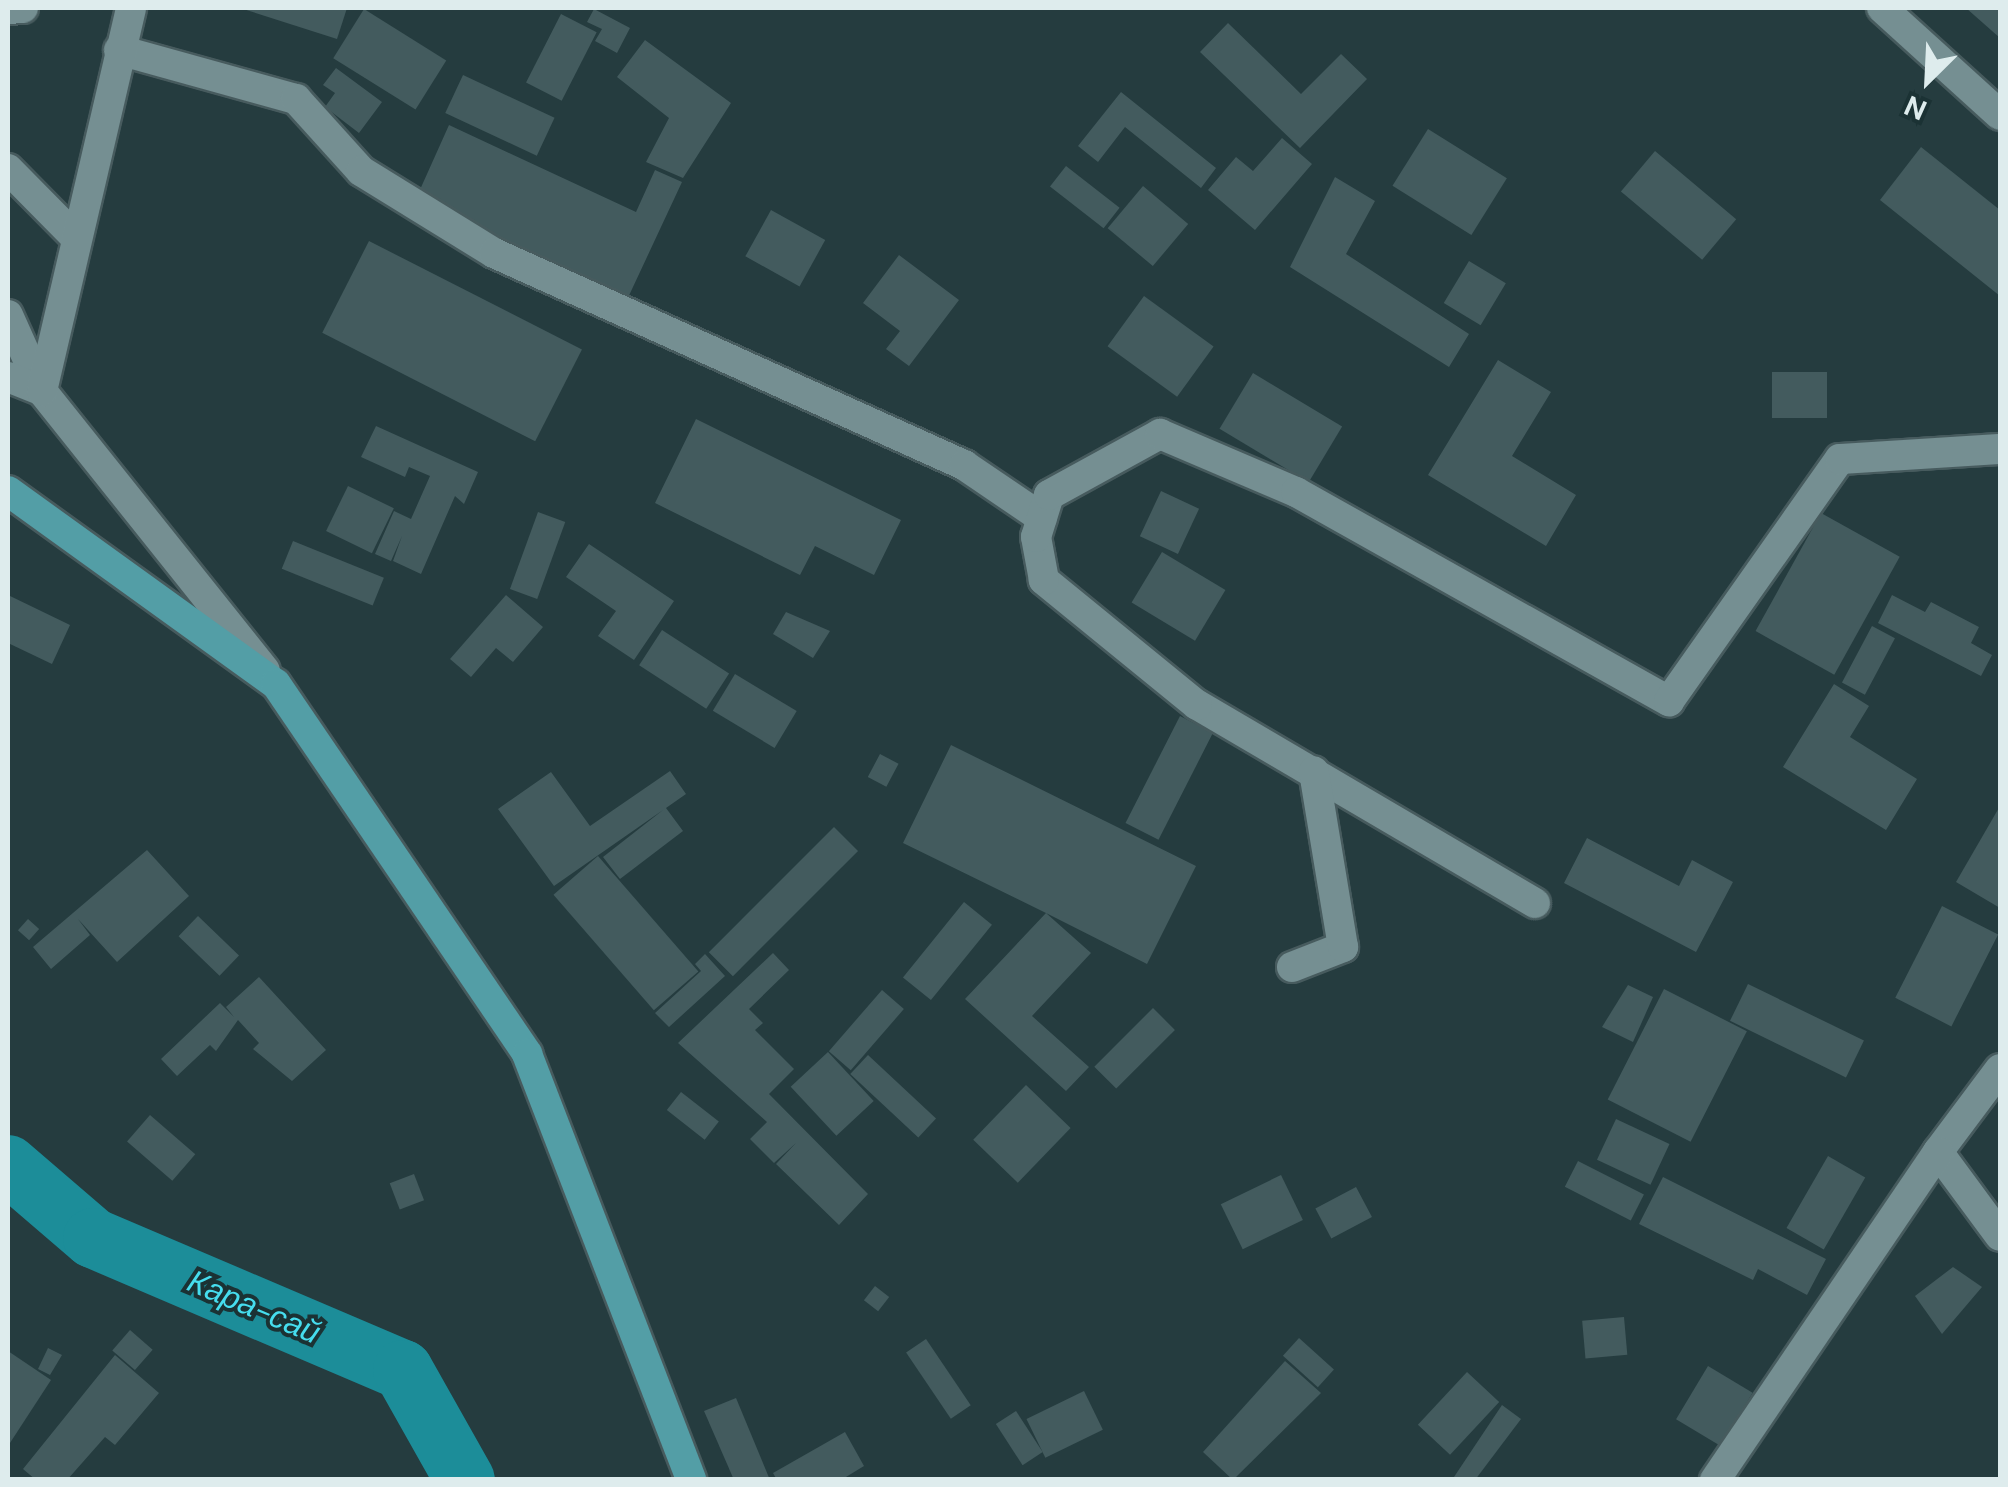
<!DOCTYPE html>
<html>
<head>
<meta charset="utf-8">
<style>
	body { margin:0 }
	#map { position:relative; width:2008px; height:1487px; overflow:hidden; background:#253c3f; font-family:"DM Sans",sans-serif }
	div>[style] { position:absolute }
	.river>* { height:60px; margin:-30px; padding:0 30px; transform-origin:30px; border-radius:30px; background:#1c8d99 }
	.building>* { inset:0; background:#435b5e; transform-origin:0 0 }
	.roads { filter:drop-shadow(2px 0 #475b5e) drop-shadow(-2px 0 #475b5e) drop-shadow(0 2px #475b5e) drop-shadow(0 -2px #475b5e) }
	.minor>* { height:30px; margin:-15px; padding:0 15px; transform-origin:15px; border-radius:15px; background:#758f92 }
	.major>* { height:30px; margin:-15px; padding:0 15px; transform-origin:15px; border-radius:15px; background:#539ea6 }
	span { translate:-50% -50%; white-space:nowrap; text-align:center; line-height:1.15; -webkit-text-stroke:8px #1b3234; paint-order:stroke }
	.water-label { font-size:32px; color:#46ddee; font-style:italic }
	.frame { position:absolute; inset:0; border:10px solid #deeced; pointer-events:none }
	.north { position:absolute; left:1878px; top:30px; width:100px; height:100px; -webkit-text-stroke:8px #1b3234; paint-order:stroke; rotate:204deg; font-size:28px; font-weight:700; line-height:40px; text-align:center; color:#deeced }
	.north::after { content:''; display:block; margin:auto; width:35px; height:45px; background:#deeced; clip-path:polygon(50% 0,100% 100%,50% 72%,0 100%) }
</style>
</head>
<body>
<div id="map">
	<div class="river">
		<div style="left:8px;top:1165px;width:112px;rotate:40.7deg"></div>
		<div style="left:93px;top:1238px;width:337px;rotate:23.1deg"></div>
		<div style="left:403px;top:1370px;width:126px;rotate:60.6deg"></div>
	</div>
	<div class="building">
		<div style="clip-path:polygon(240px 8px,347px 8px,337px 39px)"></div>
		<div style="clip-path:polygon(1966px 8px,2000px 8px,2000px 38px)"></div>
		<div style="left:364px;top:9px;width:97px;height:58px;rotate:32deg"></div>
		<div style="clip-path:polygon(594px 9px,630px 28px,617px 53px,595px 41px,602px 29px,587px 22px)"></div>
		<div style="left:561px;top:14px;width:40px;height:77px;rotate:27deg"></div>
		<div style="clip-path:polygon(1228px 23px,1301px 94px,1341px 54px,1367px 79px,1300px 148px,1200px 52px)"></div>
		<div style="clip-path:polygon(645px 40px,731px 103px,683px 178px,646px 162px,669px 118px,617px 77px)"></div>
		<div style="clip-path:polygon(336px 68px,382px 102px,359px 133px,325px 107px,335px 93px,323px 85px)"></div>
		<div style="left:463px;top:75px;width:101px;height:42px;rotate:25deg"></div>
		<div style="clip-path:polygon(1121px 92px,1216px 168px,1201px 188px,1125px 127px,1098px 162px,1078px 146px)"></div>
		<div style="clip-path:polygon(449px 125px,636px 212px,655px 170px,682px 182px,626px 302px,414px 203px)"></div>
		<div style="left:1428px;top:129px;width:93px;height:67px;rotate:32deg"></div>
		<div style="clip-path:polygon(1282px 138px,1312px 164px,1255px 230px,1208px 190px,1236px 157px,1253px 171px)"></div>
		<div style="clip-path:polygon(1921px 147px,2000px 210px,2000px 296px,1880px 200px)"></div>
		<div style="left:1655px;top:151px;width:106px;height:53px;rotate:40deg"></div>
		<div style="left:1066px;top:166px;width:68px;height:26px;rotate:38deg"></div>
		<div style="clip-path:polygon(1335px 177px,1375px 201px,1346px 254px,1469px 334px,1449px 367px,1290px 267px)"></div>
		<div style="left:1143px;top:186px;width:59px;height:55px;rotate:40deg"></div>
		<div style="left:771px;top:210px;width:62px;height:53px;rotate:29deg"></div>
		<div style="left:369px;top:241px;width:239px;height:103px;rotate:27deg"></div>
		<div style="clip-path:polygon(899px 255px,959px 300px,909px 366px,886px 349px,900px 331px,863px 303px)"></div>
		<div style="left:1469px;top:261px;width:43px;height:49px;rotate:31deg"></div>
		<div style="left:1144px;top:296px;width:86px;height:62px;rotate:36deg"></div>
		<div style="clip-path:polygon(1498px 360px,1551px 392px,1512px 456px,1576px 495px,1546px 546px,1428px 475px)"></div>
		<div style="left:1772px;top:372px;width:55px;height:46px"></div>
		<div style="left:1253px;top:373px;width:104px;height:65px;rotate:31deg"></div>
		<div style="clip-path:polygon(696px 419px,901px 520px,874px 575px,815px 546px,800px 575px,655px 503px)"></div>
		<div style="clip-path:polygon(376px 426px,478px 472px,464px 504px,455px 496px,421px 574px,393px 561px,402px 536px,391px 561px,375px 554px,394px 511px,411px 519px,430px 476px,409px 467px,405px 477px,361px 457px)"></div>
		<div style="left:348px;top:486px;width:51px;height:50px;rotate:26deg"></div>
		<div style="left:1161px;top:491px;width:42px;height:50px;rotate:25deg"></div>
		<div style="left:538px;top:512px;width:29px;height:82px;rotate:20deg"></div>
		<div style="left:1821px;top:513px;width:90px;height:135px;rotate:29deg"></div>
		<div style="left:293px;top:541px;width:98px;height:30px;rotate:22deg"></div>
		<div style="clip-path:polygon(589px 544px,674px 601px,634px 660px,598px 636px,616px 611px,566px 577px)"></div>
		<div style="left:1162px;top:552px;width:74px;height:59px;rotate:31deg"></div>
		<div style="clip-path:polygon(8px 595px,70px 625px,52px 664px,8px 643px)"></div>
		<div style="clip-path:polygon(506px 595px,543px 627px,513px 662px,496px 648px,471px 677px,450px 659px)"></div>
		<div style="clip-path:polygon(1892px 595px,1925px 612px,1931px 602px,1979px 627px,1971px 643px,1992px 655px,1981px 676px,1878px 623px)"></div>
		<div style="clip-path:polygon(786px 612px,830px 631px,813px 658px,773px 634px)"></div>
		<div style="left:1872px;top:626px;width:26px;height:64px;rotate:28deg"></div>
		<div style="left:662px;top:630px;width:80px;height:42px;rotate:33deg"></div>
		<div style="left:735px;top:674px;width:72px;height:43px;rotate:31deg"></div>
		<div style="clip-path:polygon(1834px 684px,1869px 706px,1850px 737px,1917px 779px,1886px 830px,1783px 767px)"></div>
		<div style="left:1180px;top:716px;width:37px;height:120px;rotate:27deg"></div>
		<div style="clip-path:polygon(951px 745px,1196px 866px,1147px 964px,1046px 913px,1091px 953px,1032px 1016px,1089px 1067px,1066px 1091px,965px 999px,1046px 913px,903px 843px)"></div>
		<div style="left:880px;top:754px;width:21px;height:26px;rotate:28deg"></div>
		<div style="clip-path:polygon(670px 771px,686px 794px,666px 808px,683px 831px,620px 879px,603px 857px,663px 810px,554px 886px,498px 809px,551px 772px,590px 826px)"></div>
		<div style="clip-path:polygon(2000px 806px,2000px 908px,1956px 882px)"></div>
		<div style="left:834px;top:827px;width:34px;height:177px;rotate:45deg"></div>
		<div style="clip-path:polygon(1587px 838px,1679px 886px,1692px 860px,1733px 882px,1696px 952px,1564px 883px)"></div>
		<div style="clip-path:polygon(147px 850px,189px 896px,117px 962px,78px 919px,90px 935px,51px 969px,33px 947px)"></div>
		<div style="left:598px;top:856px;width:153px;height:59px;rotate:49deg"></div>
		<div style="left:964px;top:902px;width:36px;height:97px;rotate:39deg"></div>
		<div style="left:1942px;top:906px;width:63px;height:103px;rotate:27deg"></div>
		<div style="left:198px;top:916px;width:57px;height:28px;rotate:44deg"></div>
		<div style="left:28px;top:919px;width:15px;height:15px;rotate:42deg"></div>
		<div style="clip-path:polygon(773px 953px,789px 970px,749px 1009px,763px 1023px,755px 1030px,794px 1069px,769px 1094px,868px 1194px,839px 1225px,776px 1164px,796px 1143px,774px 1163px,750px 1139px,767px 1122px,678px 1043px)"></div>
		<div style="clip-path:polygon(705px 954px,725px 976px,669px 1027px,655px 1013px,701px 971px,695px 964px)"></div>
		<div style="clip-path:polygon(259px 977px,326px 1050px,292px 1081px,253px 1049px,259px 1043px,238px 1020px,216px 1051px,210px 1045px,177px 1076px,161px 1059px,220px 1003px,234px 1017px,226px 1007px)"></div>
		<div style="left:1748px;top:984px;width:129px;height:41px;rotate:26deg"></div>
		<div style="clip-path:polygon(1628px 985px,1653px 997px,1633px 1042px,1602px 1027px)"></div>
		<div style="left:1664px;top:989px;width:93px;height:124px;rotate:27deg"></div>
		<div style="left:882px;top:990px;width:29px;height:81px;rotate:41deg"></div>
		<div style="left:1153px;top:1008px;width:31px;height:83px;rotate:45deg"></div>
		<div style="left:828px;top:1052px;width:67px;height:51px;rotate:47deg"></div>
		<div style="left:868px;top:1055px;width:93px;height:26px;rotate:43deg"></div>
		<div style="left:1026px;top:1085px;width:62px;height:76px;rotate:44deg"></div>
		<div style="left:681px;top:1092px;width:48px;height:23px;rotate:38deg"></div>
		<div style="left:150px;top:1115px;width:60px;height:35px;rotate:41deg"></div>
		<div style="left:1616px;top:1119px;width:59px;height:45px;rotate:25deg"></div>
		<div style="left:1828px;top:1156px;width:43px;height:83px;rotate:30deg"></div>
		<div style="left:1578px;top:1161px;width:74px;height:29px;rotate:27deg"></div>
		<div style="left:414px;top:1174px;width:28px;height:26px;rotate:69deg"></div>
		<div style="left:1281px;top:1175px;width:50px;height:67px;rotate:64deg"></div>
		<div style="clip-path:polygon(1663px 1177px,1826px 1259px,1807px 1295px,1758px 1269px,1753px 1280px,1639px 1224px)"></div>
		<div style="left:1356px;top:1187px;width:34px;height:46px;rotate:62deg"></div>
		<div style="clip-path:polygon(1953px 1267px,1982px 1287px,1942px 1334px,1915px 1296px)"></div>
		<div style="left:875px;top:1286px;width:18px;height:18px;rotate:38deg"></div>
		<div style="left:1624px;top:1317px;width:38px;height:42px;rotate:85deg"></div>
		<div style="left:130px;top:1330px;width:30px;height:27px;rotate:41deg"></div>
		<div style="left:1299px;top:1338px;width:47px;height:24px;rotate:42deg"></div>
		<div style="left:926px;top:1339px;width:80px;height:24px;rotate:56deg"></div>
		<div style="clip-path:polygon(48px 1348px,62px 1355px,50px 1375px,38px 1369px)"></div>
		<div style="clip-path:polygon(8px 1351px,51px 1380px,8px 1446px)"></div>
		<div style="clip-path:polygon(115px 1355px,159px 1393px,115px 1445px,105px 1437px,67px 1480px,36px 1480px,23px 1469px)"></div>
		<div style="clip-path:polygon(1285px 1361px,1321px 1393px,1233px 1480px,1203px 1452px)"></div>
		<div style="left:1708px;top:1366px;width:52px;height:62px;rotate:31deg"></div>
		<div style="left:1467px;top:1372px;width:44px;height:72px;rotate:43deg"></div>
		<div style="left:1084px;top:1391px;width:43px;height:64px;rotate:64deg"></div>
		<div style="clip-path:polygon(736px 1398px,770px 1480px,734px 1480px,704px 1411px)"></div>
		<div style="clip-path:polygon(1502px 1405px,1521px 1419px,1475px 1480px,1452px 1480px)"></div>
		<div style="left:1016px;top:1411px;width:49px;height:24px;rotate:57deg"></div>
		<div style="clip-path:polygon(845px 1432px,864px 1466px,841px 1480px,777px 1480px,773px 1473px)"></div>
	</div>
	<div class="roads">
		<div class="minor">
			<div style="left:1882px;top:8px;width:159px;rotate:42.2deg"></div>
			<div style="left:8px;top:9px;width:15px;rotate:-4deg"></div>
			<div style="left:119px;top:50px;width:184px;rotate:15.5deg"></div>
			<div style="left:296px;top:99px;width:97px;rotate:47.9deg"></div>
			<div style="left:361px;top:171px;width:156px;rotate:31.7deg"></div>
			<div style="left:494px;top:253px;width:516px;rotate:24.28deg"></div>
			<div style="left:964px;top:465px;width:94px;rotate:34.2deg"></div>
			<div style="left:8px;top:169px;width:97px;rotate:45.4deg"></div>
			<div style="left:8px;top:315px;width:83px;rotate:65.9deg"></div>
			<div style="left:8px;top:377px;width:37px;rotate:22deg"></div>
			<div style="left:42px;top:391px;width:357px;rotate:51.4deg"></div>
			<div style="left:42px;top:391px;width:393px;rotate:-76.9deg"></div>
			<div style="left:1535px;top:903px;width:392px;rotate:-149.6deg"></div>
			<div style="left:1197px;top:705px;width:198px;rotate:-140.8deg"></div>
			<div style="left:1044px;top:580px;width:44px;rotate:-100.5deg"></div>
			<div style="left:1036px;top:537px;width:44px;rotate:-72.8deg"></div>
			<div style="left:1049px;top:495px;width:127px;rotate:-28.8deg"></div>
			<div style="left:1160px;top:434px;width:148px;rotate:23.1deg"></div>
			<div style="left:1296px;top:492px;width:428px;rotate:29.3deg"></div>
			<div style="left:1669px;top:701px;width:296px;rotate:-54.8deg"></div>
			<div style="left:1840px;top:459px;width:160px;rotate:-3.6deg"></div>
			<div style="left:1292px;top:967px;width:55px;rotate:-21.4deg"></div>
			<div style="left:1343px;top:947px;width:178px;rotate:-99.4deg"></div>
			<div style="left:2000px;top:1069px;width:104px;rotate:126.8deg"></div>
			<div style="left:1938px;top:1152px;width:104px;rotate:53.6deg"></div>
			<div style="left:1715px;top:1480px;width:397px;rotate:-55.8deg"></div>
		</div>
		<div class="major">
			<div style="left:8px;top:491px;width:330px;rotate:35.8deg"></div>
			<div style="left:276px;top:684px;width:447px;rotate:55.8deg"></div>
			<div style="left:527px;top:1054px;width:456px;rotate:68.9deg"></div>
		</div>
	</div>
	<div class="water-label">
		<span style="left:254px;top:1307px;rotate:23deg">Кара-сай</span>
	</div>
	<div class="frame"></div>
	<div class="north">N</div>
</div>
</body>
</html>
